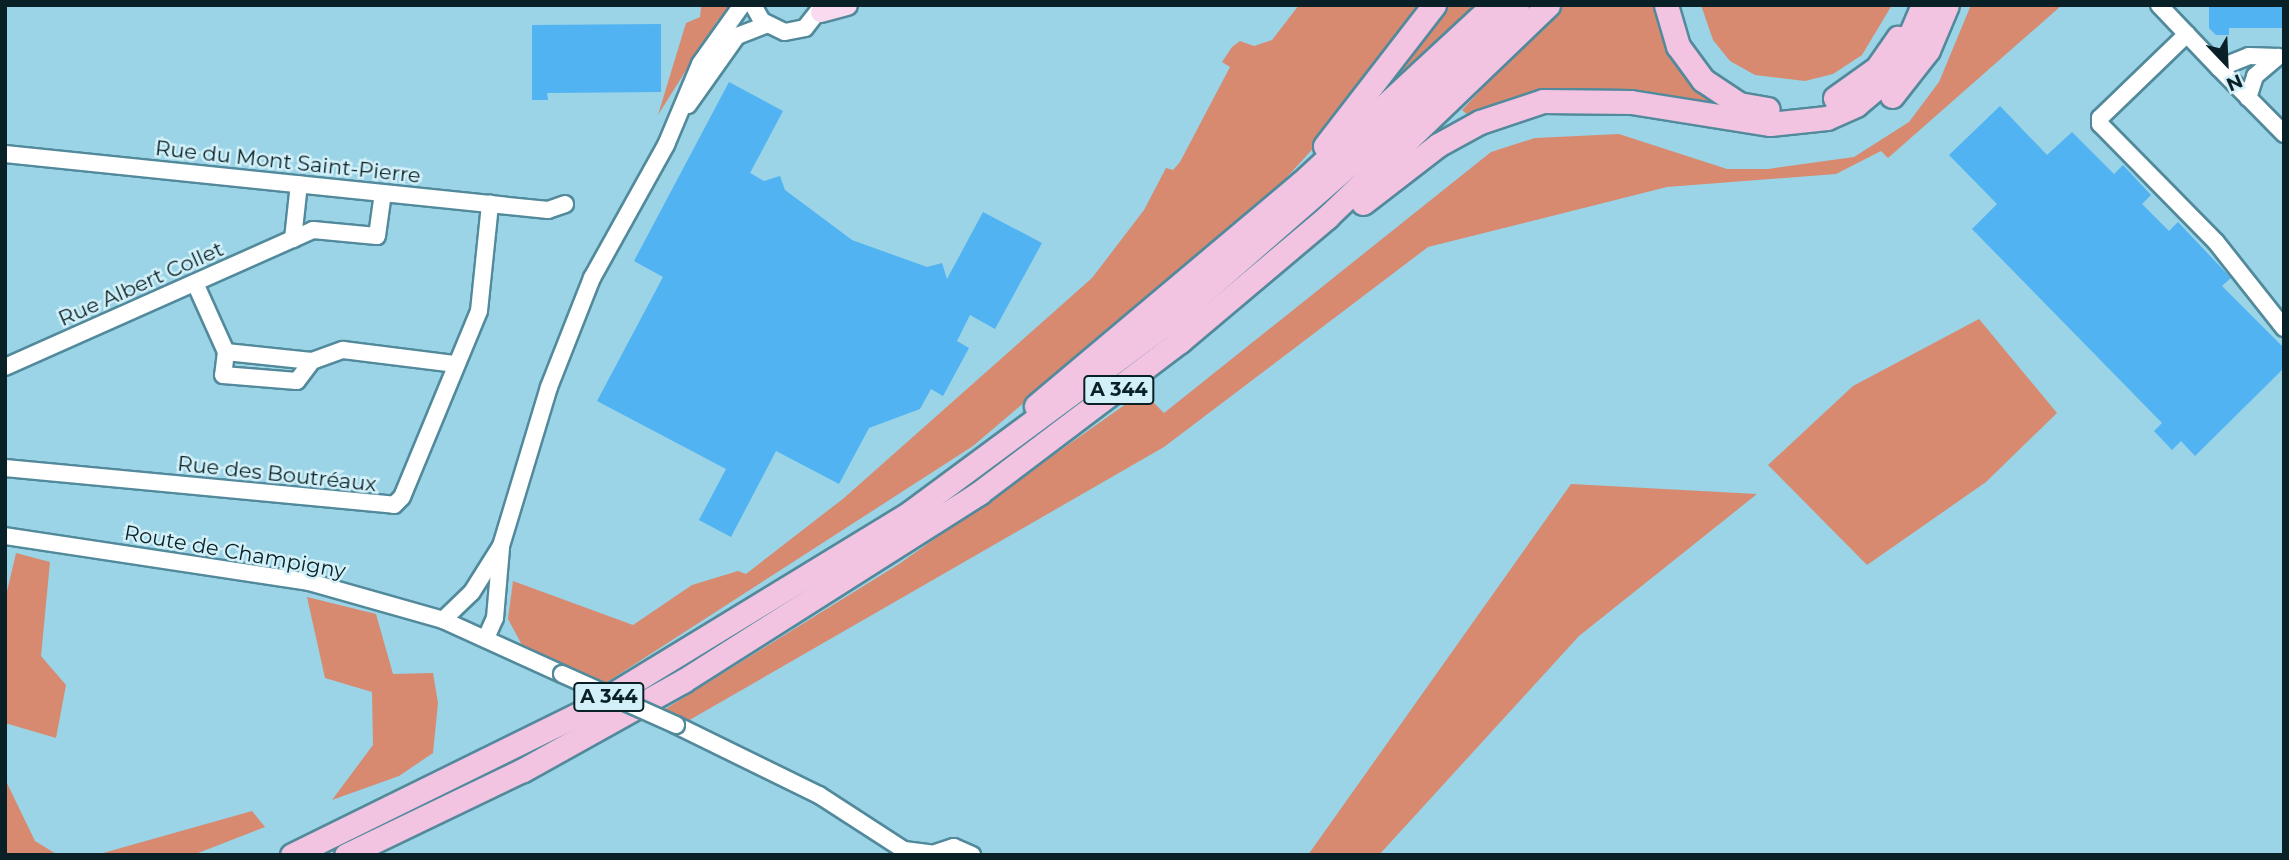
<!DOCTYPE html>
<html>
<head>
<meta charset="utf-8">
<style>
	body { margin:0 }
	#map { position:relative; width:2289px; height:860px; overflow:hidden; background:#9ad4e6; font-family:Montserrat,sans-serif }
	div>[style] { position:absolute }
	.green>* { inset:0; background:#d78a70 }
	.building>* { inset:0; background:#51b3f1 }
	.roads { filter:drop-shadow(2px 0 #528a9c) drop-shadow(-2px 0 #528a9c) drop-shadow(0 2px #528a9c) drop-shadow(0 -2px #528a9c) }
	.minor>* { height:16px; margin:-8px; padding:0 8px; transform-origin:8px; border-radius:8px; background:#fff }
	.major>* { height:19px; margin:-9.5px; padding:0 9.5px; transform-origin:9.5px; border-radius:9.5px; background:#f8dbee }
	.highway>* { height:23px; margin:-11.5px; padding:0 11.5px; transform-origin:11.5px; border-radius:11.5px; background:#f3c3e2 }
	.bridges { filter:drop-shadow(2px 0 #528a9c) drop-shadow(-2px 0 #528a9c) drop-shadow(0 2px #528a9c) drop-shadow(0 -2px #528a9c) }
	.minor-bridge>* { height:16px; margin:-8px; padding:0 8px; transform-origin:8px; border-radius:8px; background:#fff }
	span { translate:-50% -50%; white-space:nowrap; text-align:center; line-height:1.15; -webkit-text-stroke:5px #d3f0f9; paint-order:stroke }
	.shield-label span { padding:2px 5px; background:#d3f0f9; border:2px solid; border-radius:5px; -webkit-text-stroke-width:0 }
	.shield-label { font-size:19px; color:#082026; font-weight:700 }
	.street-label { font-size:21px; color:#082026 }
	.frame { position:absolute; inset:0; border:7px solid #082026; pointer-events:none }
	.north { position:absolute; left:2191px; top:28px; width:70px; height:70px; -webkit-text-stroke:5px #d3f0f9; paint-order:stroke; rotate:157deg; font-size:19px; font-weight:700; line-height:28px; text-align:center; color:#082026 }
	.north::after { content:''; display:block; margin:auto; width:24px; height:32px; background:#082026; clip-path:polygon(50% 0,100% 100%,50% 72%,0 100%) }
</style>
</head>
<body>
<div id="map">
	<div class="green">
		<div style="clip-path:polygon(732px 5px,717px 21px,658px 115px,686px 23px,700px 17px,701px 7px)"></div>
		<div style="clip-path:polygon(1299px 5px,1425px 5px,1339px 120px,1279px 186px,973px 446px,604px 684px,523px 647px,508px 619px,513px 581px,633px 625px,692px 585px,738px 571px,746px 574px,844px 498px,1092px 278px,1144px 210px,1166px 168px,1173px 170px,1180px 162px,1230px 67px,1222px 62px,1232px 47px,1240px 41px,1254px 46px,1272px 40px)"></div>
		<div style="clip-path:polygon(1446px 5px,1476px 5px,1378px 102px,1376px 97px)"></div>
		<div style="clip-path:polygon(1561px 5px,1661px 5px,1739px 110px,1590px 91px,1469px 116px,1462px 110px)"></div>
		<div style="clip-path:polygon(1701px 5px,1892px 5px,1862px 55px,1833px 74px,1805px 81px,1755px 75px,1730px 61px,1713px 40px)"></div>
		<div style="clip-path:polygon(1971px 5px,2062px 5px,1888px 158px,1881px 151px,1836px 174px,1667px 187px,1428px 247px,1164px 447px,686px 722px,662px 711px,899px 564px,1143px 392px,1164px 413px,1491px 152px,1535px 138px,1619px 134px,1727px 169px,1768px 169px,1854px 157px,1909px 122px,1939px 82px)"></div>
		<div style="clip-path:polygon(1979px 319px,2057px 413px,1986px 482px,1867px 565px,1768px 465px,1853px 386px)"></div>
		<div style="clip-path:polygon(1571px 484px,1757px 494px,1579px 636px,1379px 855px,1308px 855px)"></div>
		<div style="clip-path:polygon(16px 553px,50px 562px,41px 656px,66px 685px,56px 738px,5px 723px,5px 600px)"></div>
		<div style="clip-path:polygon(307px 597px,376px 614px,393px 674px,433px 673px,438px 703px,433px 753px,399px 776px,332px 800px,373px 745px,372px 692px,325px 678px)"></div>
		<div style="clip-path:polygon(5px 779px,35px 841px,58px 855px,5px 855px)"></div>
		<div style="clip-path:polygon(252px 811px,265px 827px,193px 855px,96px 855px)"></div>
	</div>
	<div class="building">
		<div style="clip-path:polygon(2209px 5px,2284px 5px,2284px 28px,2229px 28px,2229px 35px,2216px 35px,2209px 28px)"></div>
		<div style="clip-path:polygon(661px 24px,661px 92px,547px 93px,548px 100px,532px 100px,532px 25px)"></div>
		<div style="clip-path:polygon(729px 82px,783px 111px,750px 173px,764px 181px,780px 176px,785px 190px,852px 240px,927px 267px,942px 263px,947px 279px,983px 212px,1042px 243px,995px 329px,970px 315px,957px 341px,969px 348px,943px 396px,931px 389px,920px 409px,869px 428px,839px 484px,776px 451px,731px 537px,699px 520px,726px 469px,597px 401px,663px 277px,634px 261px)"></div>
		<div style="clip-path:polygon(2000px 106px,2047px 155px,2072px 132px,2114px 174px,2123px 165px,2151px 195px,2142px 204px,2169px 231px,2178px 222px,2231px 278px,2222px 286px,2284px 348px,2284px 368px,2195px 456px,2181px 441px,2172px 450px,2154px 431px,2162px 423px,1972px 229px,1997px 204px,1949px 155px)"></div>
	</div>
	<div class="roads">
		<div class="minor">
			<div style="left:753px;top:5px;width:18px;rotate:61deg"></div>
			<div style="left:762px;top:21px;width:25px;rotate:26deg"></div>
			<div style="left:785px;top:32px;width:20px;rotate:-11deg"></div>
			<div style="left:805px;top:28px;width:29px;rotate:-52deg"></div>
			<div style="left:2159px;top:5px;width:87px;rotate:46.4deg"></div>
			<div style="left:2187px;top:34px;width:121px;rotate:136deg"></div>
			<div style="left:2100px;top:118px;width:6px;rotate:90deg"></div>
			<div style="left:2100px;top:124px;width:165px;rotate:45.5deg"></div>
			<div style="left:2216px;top:242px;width:110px;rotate:51.7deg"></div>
			<div style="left:2248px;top:98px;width:23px;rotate:-72deg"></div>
			<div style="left:2255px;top:76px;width:30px;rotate:-40deg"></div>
			<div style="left:2278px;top:57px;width:29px;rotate:-178deg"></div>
			<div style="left:2249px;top:56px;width:32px;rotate:158deg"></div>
			<div style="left:2219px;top:68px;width:93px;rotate:45.4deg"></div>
			<div style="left:688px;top:105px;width:85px;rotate:-54.6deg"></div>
			<div style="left:737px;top:36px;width:31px;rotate:-21deg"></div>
			<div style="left:5px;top:154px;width:546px;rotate:5.89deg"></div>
			<div style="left:548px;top:210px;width:18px;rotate:-19deg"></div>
			<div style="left:293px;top:239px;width:22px;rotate:-24deg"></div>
			<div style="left:313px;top:230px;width:64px;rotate:5.4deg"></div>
			<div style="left:377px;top:236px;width:43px;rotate:-82.1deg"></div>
			<div style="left:195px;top:283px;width:76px;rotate:65.8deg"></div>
			<div style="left:226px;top:352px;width:86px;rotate:6deg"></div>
			<div style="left:312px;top:361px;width:33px;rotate:-20deg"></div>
			<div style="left:343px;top:350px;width:114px;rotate:7.1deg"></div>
			<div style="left:226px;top:352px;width:23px;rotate:97deg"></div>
			<div style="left:223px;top:375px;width:74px;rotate:4.6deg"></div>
			<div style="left:297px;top:381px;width:25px;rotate:-53deg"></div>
			<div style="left:5px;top:367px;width:315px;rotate:-24deg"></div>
			<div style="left:293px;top:239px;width:55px;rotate:-83.8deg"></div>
			<div style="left:5px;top:468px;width:391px;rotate:5.4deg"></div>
			<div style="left:394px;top:505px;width:11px;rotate:-45deg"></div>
			<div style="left:402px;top:497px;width:201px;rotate:-67.5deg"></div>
			<div style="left:479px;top:311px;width:108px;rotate:-84.1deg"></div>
			<div style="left:5px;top:536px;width:307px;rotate:8.6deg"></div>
			<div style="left:309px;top:582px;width:139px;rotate:15.8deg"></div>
			<div style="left:443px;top:620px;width:131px;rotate:24.4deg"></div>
			<div style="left:443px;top:620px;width:40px;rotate:-44deg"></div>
			<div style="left:472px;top:592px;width:54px;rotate:-57.8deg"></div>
			<div style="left:501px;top:546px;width:166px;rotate:-73.2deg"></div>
			<div style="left:549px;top:387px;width:117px;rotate:-68.5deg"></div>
			<div style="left:592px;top:278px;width:152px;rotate:-60.9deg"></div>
			<div style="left:666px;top:145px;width:88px;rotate:-67.2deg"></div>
			<div style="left:700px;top:64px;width:72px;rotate:-54.6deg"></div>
			<div style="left:486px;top:638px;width:22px;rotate:-66deg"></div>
			<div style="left:495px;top:618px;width:70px;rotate:-85.1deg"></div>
			<div style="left:676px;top:725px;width:159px;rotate:26.1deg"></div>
			<div style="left:819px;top:795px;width:101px;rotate:32.9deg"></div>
			<div style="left:904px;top:850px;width:26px;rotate:7deg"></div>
			<div style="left:929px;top:855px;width:26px;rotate:-18deg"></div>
			<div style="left:954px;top:847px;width:20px;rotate:24deg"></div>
		</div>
		<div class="major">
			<div style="left:820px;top:12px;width:28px;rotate:-15deg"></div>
		</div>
		<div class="highway">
			<div style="left:1666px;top:5px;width:43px;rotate:73.7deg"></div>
			<div style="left:1678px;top:46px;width:42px;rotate:53.7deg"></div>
			<div style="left:1703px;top:80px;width:43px;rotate:33.7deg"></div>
			<div style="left:1739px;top:104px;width:29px;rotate:10deg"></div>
			<div style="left:1892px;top:96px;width:58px;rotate:-52deg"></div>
			<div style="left:1928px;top:50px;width:49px;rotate:-67.1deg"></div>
			<div style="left:1835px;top:98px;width:52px;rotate:-35.5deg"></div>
			<div style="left:1877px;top:68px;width:37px;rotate:-55deg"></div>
			<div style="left:1325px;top:146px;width:178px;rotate:-52.3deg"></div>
			<div style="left:1363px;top:203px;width:95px;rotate:-37.7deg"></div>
			<div style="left:1438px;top:145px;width:48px;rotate:-28.7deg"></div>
			<div style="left:1480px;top:122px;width:66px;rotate:-18.4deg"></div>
			<div style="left:1543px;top:101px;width:88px;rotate:0.7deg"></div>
			<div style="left:1631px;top:102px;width:141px;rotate:9deg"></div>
			<div style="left:1770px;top:124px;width:57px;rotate:-6deg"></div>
			<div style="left:1827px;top:118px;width:32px;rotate:-24deg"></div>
			<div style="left:1856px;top:105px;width:50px;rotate:-40.1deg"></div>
			<div style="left:1894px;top:73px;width:74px;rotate:-66.9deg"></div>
			<div style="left:1036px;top:406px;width:346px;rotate:-40.1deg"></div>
			<div style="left:1301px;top:183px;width:262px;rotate:-42.8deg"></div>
			<div style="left:292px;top:855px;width:329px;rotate:-26.2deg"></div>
			<div style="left:587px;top:710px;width:380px;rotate:-31.4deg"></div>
			<div style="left:911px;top:512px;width:325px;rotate:-36.5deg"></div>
			<div style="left:1172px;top:319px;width:321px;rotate:-41.1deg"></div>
			<div style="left:1414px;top:108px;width:146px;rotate:-45deg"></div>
			<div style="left:346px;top:855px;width:196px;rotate:-25.7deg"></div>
			<div style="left:523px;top:770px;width:183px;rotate:-29.1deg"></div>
			<div style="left:683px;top:681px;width:351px;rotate:-32.4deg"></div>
			<div style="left:979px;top:493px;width:252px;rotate:-37.1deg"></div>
			<div style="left:1180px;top:341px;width:192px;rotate:-40.1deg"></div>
			<div style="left:1327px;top:217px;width:306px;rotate:-43.8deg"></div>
		</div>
	</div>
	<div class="bridges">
		<div class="minor-bridge">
			<div style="left:562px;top:674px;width:125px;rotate:24.1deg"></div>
		</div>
	</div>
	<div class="shield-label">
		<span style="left:1119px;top:390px">A 344</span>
		<span style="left:609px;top:697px">A 344</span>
	</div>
	<div class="street-label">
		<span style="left:288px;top:162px;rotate:6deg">Rue du Mont Saint-Pierre</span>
		<span style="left:141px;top:284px;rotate:-24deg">Rue Albert Collet</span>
		<span style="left:277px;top:474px;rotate:6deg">Rue des Boutréaux</span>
		<span style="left:235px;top:552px;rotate:10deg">Route de Champigny</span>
	</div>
	<div class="frame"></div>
	<div class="north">N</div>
</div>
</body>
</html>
